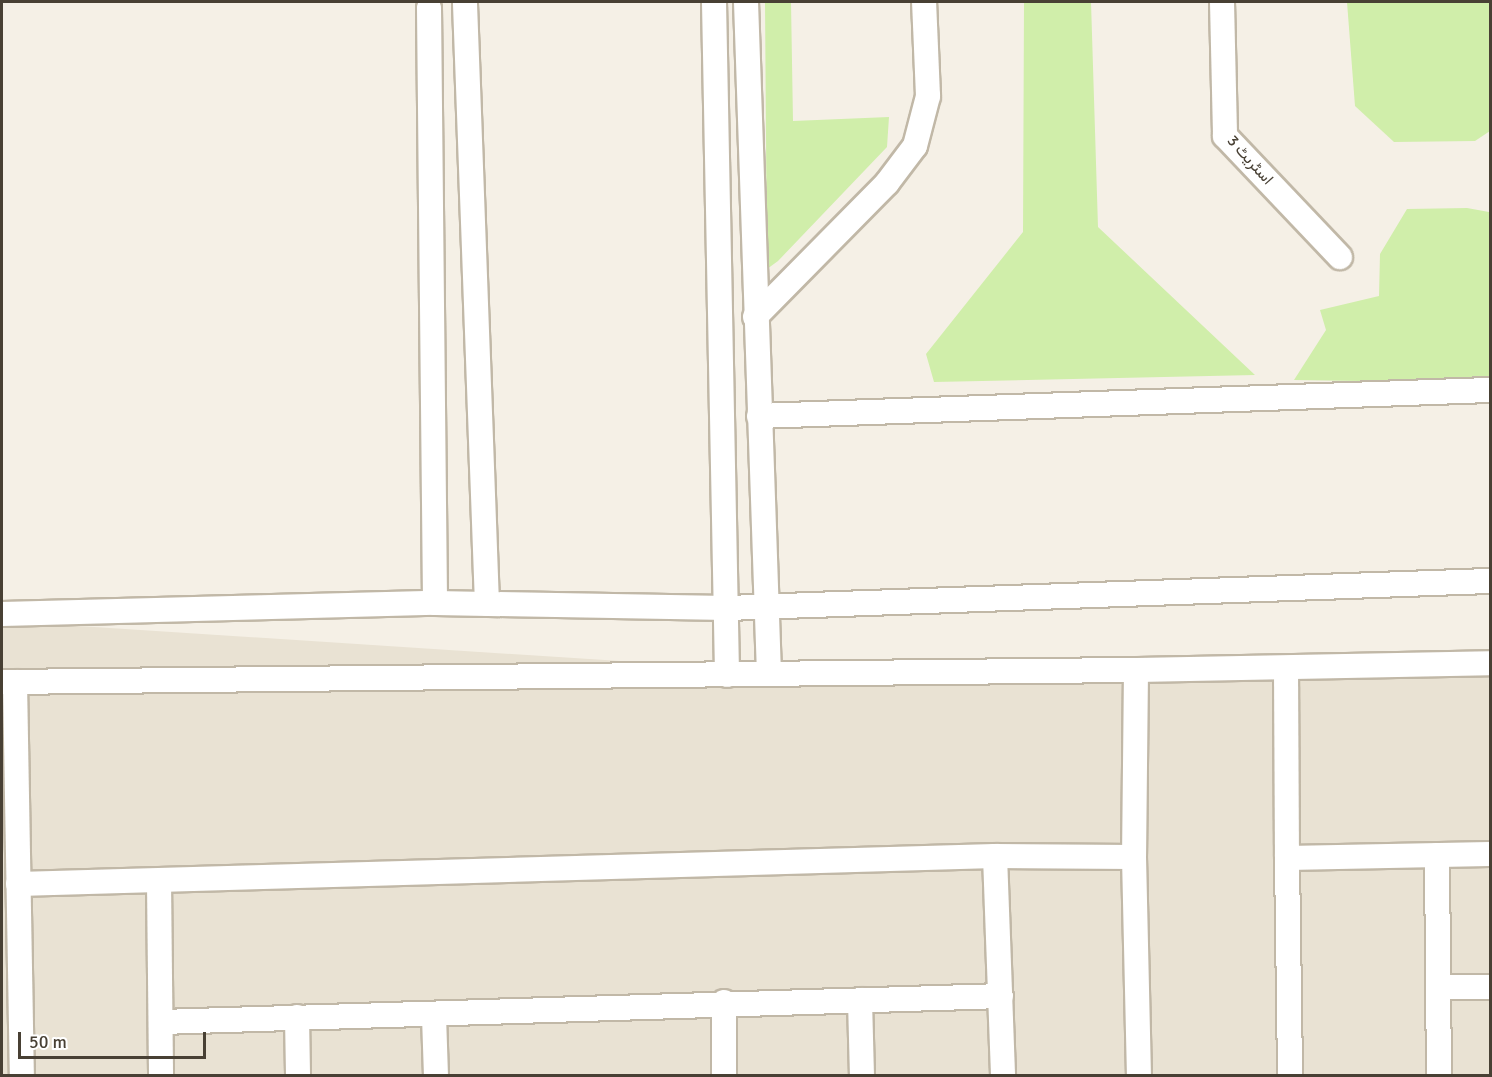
<!DOCTYPE html>
<html>
<head>
<meta charset="utf-8">
<style>
	body { margin:0 }
	#map { position:relative; width:1492px; height:1077px; overflow:hidden; background:#f5f0e6; font-family:Signika,Vazirmatn,sans-serif }
	div>[style] { position:absolute }
	.residential>* { inset:0; background:#e9e2d3 }
	.green>* { inset:0; background:#d0eeaa }
	.roads { filter:drop-shadow(2px 0 #c1b8a7) drop-shadow(-2px 0 #c1b8a7) drop-shadow(0 2px #c1b8a7) drop-shadow(0 -2px #c1b8a7) }
	.street>* { height:24px; margin:-12px; padding:0 12px; transform-origin:12px; border-radius:12px; background:#fff }
	span { translate:-50% -50%; white-space:nowrap; text-align:center; line-height:1.15; -webkit-text-stroke:4.5px #fff; paint-order:stroke }
	.street-label { font-size:16px; color:#484034 }
	.frame { position:absolute; inset:0; border:3px solid #484034; pointer-events:none }
	.scale { position:absolute; left:18px; top:1032px; width:188px; height:27px; box-sizing:border-box; border:3px solid #484034; border-top:0; padding-left:8px; font-size:18px; line-height:21px; white-space:nowrap; color:#484034; -webkit-text-stroke:4px #fff; paint-order:stroke }
</style>
</head>
<body>
<div id="map">
	<div class="residential">
		<div style="clip-path:polygon(2px 621px,805px 673px,1490px 654px,1490px 1075px,2px 1075px)"></div>
	</div>
	<div class="green">
		<div style="clip-path:polygon(765px 2px,791px 2px,793px 121px,889px 117px,887px 147px,778px 261px,767px 269px)"></div>
		<div style="clip-path:polygon(1024px 2px,1091px 2px,1098px 227px,1255px 375px,934px 382px,926px 354px,1023px 232px)"></div>
		<div style="clip-path:polygon(1347px 2px,1490px 2px,1490px 131px,1475px 141px,1394px 142px,1355px 106px)"></div>
		<div style="clip-path:polygon(1467px 208px,1489px 212px,1490px 223px,1490px 383px,1294px 380px,1326px 330px,1320px 310px,1379px 296px,1380px 254px,1407px 209px)"></div>
	</div>
	<div class="roads">
		<div class="street">
			<div style="left:714px;top:2px;width:673px;rotate:88.89deg"></div>
			<div style="left:746px;top:2px;width:672px;rotate:88.04deg"></div>
			<div style="left:1222px;top:2px;width:134px;rotate:88.7deg"></div>
			<div style="left:1225px;top:136px;width:167px;rotate:46.5deg"></div>
			<div style="left:465px;top:4px;width:600px;rotate:87.9deg"></div>
			<div style="left:429px;top:8px;width:595px;rotate:89.42deg"></div>
			<div style="left:755px;top:317px;width:188px;rotate:-45.4deg"></div>
			<div style="left:887px;top:183px;width:46px;rotate:-52.9deg"></div>
			<div style="left:915px;top:146px;width:52px;rotate:-75.4deg"></div>
			<div style="left:928px;top:96px;width:94px;rotate:-92.4deg"></div>
			<div style="left:759px;top:416px;width:731px;rotate:-2.04deg"></div>
			<div style="left:2px;top:614px;width:433px;rotate:-1.5deg"></div>
			<div style="left:435px;top:603px;width:292px;rotate:1deg"></div>
			<div style="left:727px;top:608px;width:763px;rotate:-2.03deg"></div>
			<div style="left:1286px;top:668px;width:190px;rotate:89.7deg"></div>
			<div style="left:1287px;top:858px;width:203px;rotate:-1.1deg"></div>
			<div style="left:1136px;top:670px;width:187px;rotate:90.6deg"></div>
			<div style="left:1134px;top:857px;width:219px;rotate:88.7deg"></div>
			<div style="left:2px;top:682px;width:1134px;rotate:-0.61deg"></div>
			<div style="left:1136px;top:670px;width:354px;rotate:-1.1deg"></div>
			<div style="left:15px;top:682px;width:394px;rotate:89deg"></div>
			<div style="left:1437px;top:855px;width:221px;rotate:89.5deg"></div>
			<div style="left:995px;top:856px;width:220px;rotate:87.9deg"></div>
			<div style="left:1287px;top:858px;width:218px;rotate:89.2deg"></div>
			<div style="left:159px;top:881px;width:195px;rotate:89.4deg"></div>
			<div style="left:18px;top:884px;width:977px;rotate:-1.64deg"></div>
			<div style="left:995px;top:856px;width:139px;rotate:0.4deg"></div>
			<div style="left:1438px;top:987px;width:52px"></div>
			<div style="left:860px;top:1000px;width:76px;rotate:88.5deg"></div>
			<div style="left:434px;top:1016px;width:60px;rotate:88.1deg"></div>
			<div style="left:297px;top:1017px;width:59px;rotate:89deg"></div>
			<div style="left:161px;top:1022px;width:840px;rotate:-1.77deg"></div>
			<div style="left:724px;top:1076px;width:74px;rotate:-90deg"></div>
		</div>
	</div>
	<div class="street-label">
		<span style="left:1250px;top:160px;rotate:48deg">اسٹریٹ 3</span>
	</div>
	<div class="frame"></div>
	<div class="scale">50 m</div>
</div>
</body>
</html>
